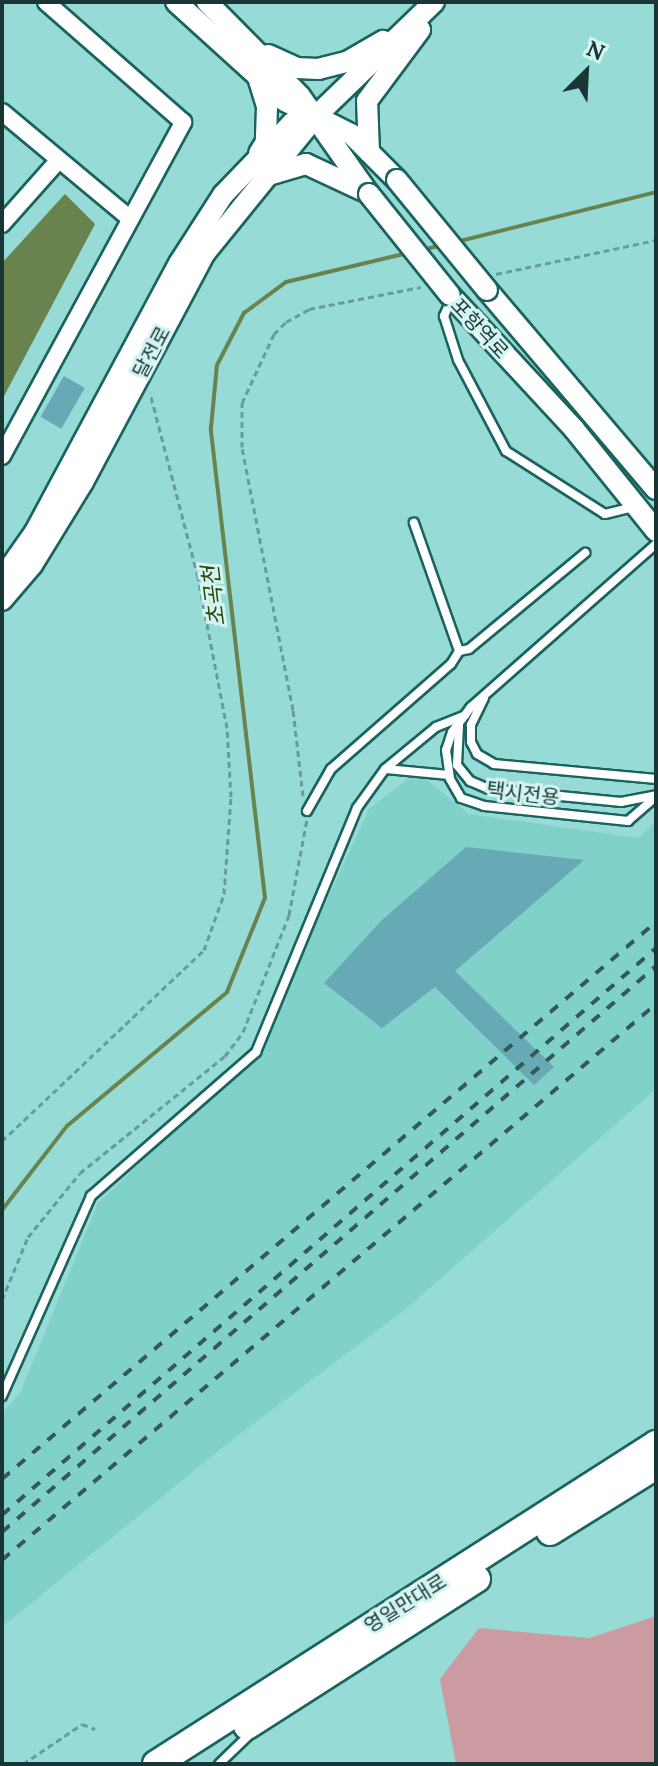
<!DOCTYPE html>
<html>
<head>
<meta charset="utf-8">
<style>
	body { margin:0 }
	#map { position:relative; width:658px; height:1766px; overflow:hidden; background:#96dbd6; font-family:Lora,"Noto Sans KR",serif }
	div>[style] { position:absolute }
	.built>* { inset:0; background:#81d1cb }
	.green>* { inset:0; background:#cb9ba1 }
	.water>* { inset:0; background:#68834e }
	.stream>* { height:4px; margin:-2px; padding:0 2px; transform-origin:2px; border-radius:2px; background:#68834e }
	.building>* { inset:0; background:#67a9b5; transform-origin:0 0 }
	.path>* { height:3px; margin-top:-1.5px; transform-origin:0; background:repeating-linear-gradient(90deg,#679d99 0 6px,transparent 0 10px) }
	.roads { filter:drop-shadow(2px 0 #1a635f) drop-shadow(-2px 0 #1a635f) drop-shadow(0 2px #1a635f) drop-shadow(0 -2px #1a635f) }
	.service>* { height:8px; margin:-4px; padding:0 4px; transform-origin:4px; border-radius:4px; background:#fff }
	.minor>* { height:16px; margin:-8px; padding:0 8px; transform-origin:8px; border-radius:8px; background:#fff }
	.tertiary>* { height:20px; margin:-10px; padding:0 10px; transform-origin:10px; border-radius:10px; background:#fff }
	.trunk>* { height:26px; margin:-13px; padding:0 13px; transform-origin:13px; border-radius:13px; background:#fff }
	.rail>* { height:4px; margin-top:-2px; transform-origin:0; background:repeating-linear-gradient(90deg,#345a57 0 10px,transparent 0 20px) }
	.bridges { filter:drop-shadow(2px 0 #1a635f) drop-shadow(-2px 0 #1a635f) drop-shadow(0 2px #1a635f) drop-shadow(0 -2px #1a635f) }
	.tertiary-bridge>* { height:20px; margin:-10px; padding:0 10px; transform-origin:10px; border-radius:10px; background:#fff }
	span { translate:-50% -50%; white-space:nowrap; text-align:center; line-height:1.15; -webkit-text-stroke:6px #d3f4f1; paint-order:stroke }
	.street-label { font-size:20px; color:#193634 }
	.water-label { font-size:22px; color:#2d460a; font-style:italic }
	.frame { position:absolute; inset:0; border:4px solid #193634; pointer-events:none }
	.north { position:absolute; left:546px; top:32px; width:80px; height:80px; -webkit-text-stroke:6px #d3f4f1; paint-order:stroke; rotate:24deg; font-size:22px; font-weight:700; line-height:32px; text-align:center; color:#193634 }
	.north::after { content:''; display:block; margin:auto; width:28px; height:36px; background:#193634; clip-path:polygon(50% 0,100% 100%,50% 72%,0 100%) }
</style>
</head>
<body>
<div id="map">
	<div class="built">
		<div style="clip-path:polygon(417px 772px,469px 814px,638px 838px,656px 822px,656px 1089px,406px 1309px,232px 1440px,2px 1627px,2px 1414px,20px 1393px,98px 1203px,257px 1052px,369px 809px)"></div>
	</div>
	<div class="green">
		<div style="clip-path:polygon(656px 1616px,656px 1764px,456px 1764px,440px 1679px,479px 1628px,589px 1638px)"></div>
	</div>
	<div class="water">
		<div style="clip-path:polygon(65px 194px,95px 224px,2px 400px,2px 263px)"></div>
	</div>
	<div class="stream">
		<div style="left:456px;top:242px;width:206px;rotate:-14deg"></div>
		<div style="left:421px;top:250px;width:23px;rotate:-13deg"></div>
		<div style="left:2px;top:1210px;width:106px;rotate:-52.3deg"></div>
		<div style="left:67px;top:1126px;width:209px;rotate:-39.9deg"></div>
		<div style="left:227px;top:992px;width:101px;rotate:-68deg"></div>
		<div style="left:265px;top:898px;width:473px;rotate:-96.6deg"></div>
		<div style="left:211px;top:428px;width:63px;rotate:-84.6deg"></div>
		<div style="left:217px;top:365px;width:59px;rotate:-62.6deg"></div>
		<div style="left:244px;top:313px;width:52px;rotate:-36.4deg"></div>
		<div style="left:286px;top:282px;width:125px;rotate:-13.4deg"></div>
	</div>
	<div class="building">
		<div style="left:64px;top:376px;width:24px;height:47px;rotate:30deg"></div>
		<div style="clip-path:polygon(466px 847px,584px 860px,455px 971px,554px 1067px,534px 1085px,435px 987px,382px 1028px,324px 983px,382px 920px)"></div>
	</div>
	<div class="path">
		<div style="left:496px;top:274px;width:164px;rotate:-12deg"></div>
		<div style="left:303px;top:796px;width:87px;rotate:-96.6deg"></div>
		<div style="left:293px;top:710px;width:268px;rotate:-101deg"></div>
		<div style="left:242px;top:447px;width:44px;rotate:-90deg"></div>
		<div style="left:242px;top:403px;width:76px;rotate:-65.1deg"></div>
		<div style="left:274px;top:334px;width:17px;rotate:-45deg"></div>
		<div style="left:286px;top:322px;width:26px;rotate:-29deg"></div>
		<div style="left:309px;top:309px;width:114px;rotate:-11.1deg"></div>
		<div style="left:2px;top:1141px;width:278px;rotate:-43.4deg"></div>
		<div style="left:204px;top:950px;width:59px;rotate:-70.3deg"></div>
		<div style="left:224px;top:894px;width:97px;rotate:-85.9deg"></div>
		<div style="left:231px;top:797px;width:69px;rotate:-93.3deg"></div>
		<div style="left:227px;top:728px;width:154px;rotate:-100.9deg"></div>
		<div style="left:198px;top:577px;width:190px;rotate:-104.6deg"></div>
		<div style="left:2px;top:1300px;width:68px;rotate:-67.6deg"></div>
		<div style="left:28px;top:1237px;width:82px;rotate:-50.9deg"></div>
		<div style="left:80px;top:1173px;width:186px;rotate:-38.9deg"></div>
		<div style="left:225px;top:1056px;width:30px;rotate:-53deg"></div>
		<div style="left:243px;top:1032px;width:126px;rotate:-68.5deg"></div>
		<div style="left:289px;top:915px;width:98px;rotate:-79.4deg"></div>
		<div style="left:23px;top:1764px;width:71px;rotate:-34.1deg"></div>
		<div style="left:82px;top:1724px;width:14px;rotate:21deg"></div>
	</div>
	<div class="roads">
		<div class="service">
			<div style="left:452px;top:298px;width:20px;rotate:114deg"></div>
			<div style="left:444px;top:316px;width:46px;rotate:72.3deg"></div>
			<div style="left:458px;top:360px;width:103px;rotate:62.2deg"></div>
			<div style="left:506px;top:451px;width:117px;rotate:32.5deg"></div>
			<div style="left:605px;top:514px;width:32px;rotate:-14deg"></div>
			<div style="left:656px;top:544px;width:247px;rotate:138.6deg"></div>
			<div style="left:471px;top:707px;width:31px;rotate:127deg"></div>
			<div style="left:452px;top:732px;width:19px;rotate:108deg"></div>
			<div style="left:446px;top:750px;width:29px;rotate:82deg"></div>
			<div style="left:450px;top:779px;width:22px;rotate:60deg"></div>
			<div style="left:461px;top:798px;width:24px;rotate:19deg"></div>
			<div style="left:484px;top:806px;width:145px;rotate:5.9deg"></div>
			<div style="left:628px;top:821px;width:37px;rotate:-41deg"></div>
			<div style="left:459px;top:651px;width:10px;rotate:-11deg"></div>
			<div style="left:469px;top:649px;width:151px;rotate:-39.6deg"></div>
			<div style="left:484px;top:698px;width:30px;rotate:116deg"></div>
			<div style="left:471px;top:725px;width:17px;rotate:90deg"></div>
			<div style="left:471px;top:742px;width:13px;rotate:63deg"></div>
			<div style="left:477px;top:754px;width:20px;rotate:30deg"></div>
			<div style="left:494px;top:764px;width:163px;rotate:5.3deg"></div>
			<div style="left:459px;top:726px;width:39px;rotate:93deg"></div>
			<div style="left:457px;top:765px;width:21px;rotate:51deg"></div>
			<div style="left:470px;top:781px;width:21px;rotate:23deg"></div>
			<div style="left:489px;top:789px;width:133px;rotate:5.6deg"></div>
			<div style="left:621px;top:802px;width:36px;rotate:-11deg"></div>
			<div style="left:386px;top:769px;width:63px;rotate:5.4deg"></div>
			<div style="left:307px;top:811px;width:48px;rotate:-60.3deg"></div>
			<div style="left:331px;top:769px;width:159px;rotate:-41.2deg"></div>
			<div style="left:451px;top:664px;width:15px;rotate:-58deg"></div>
			<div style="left:459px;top:651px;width:136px;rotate:-109.4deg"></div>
			<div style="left:2px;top:1396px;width:219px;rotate:-66deg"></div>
			<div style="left:91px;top:1196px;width:219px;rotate:-41.1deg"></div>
			<div style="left:256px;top:1052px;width:264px;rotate:-67.5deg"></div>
			<div style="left:357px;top:808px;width:48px;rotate:-54.3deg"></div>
			<div style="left:385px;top:769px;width:66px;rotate:-39.5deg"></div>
			<div style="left:436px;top:727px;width:31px;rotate:-22deg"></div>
			<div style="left:219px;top:1764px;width:47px;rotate:-44.1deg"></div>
		</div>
		<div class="minor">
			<div style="left:2px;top:112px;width:165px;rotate:39.8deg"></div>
			<div style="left:2px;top:224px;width:84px;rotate:-48.4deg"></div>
			<div style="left:2px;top:456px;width:380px;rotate:-61.5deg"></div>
			<div style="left:183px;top:122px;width:182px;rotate:-138.8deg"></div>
		</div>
		<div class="tertiary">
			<div style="left:176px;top:2px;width:147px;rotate:42.2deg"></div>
			<div style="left:285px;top:101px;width:74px;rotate:26.6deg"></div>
			<div style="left:351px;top:134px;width:65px;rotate:45deg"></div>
			<div style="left:207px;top:2px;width:132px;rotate:45.3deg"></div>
			<div style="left:300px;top:96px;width:120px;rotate:54.9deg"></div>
			<div style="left:268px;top:55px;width:32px;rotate:24deg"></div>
			<div style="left:297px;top:68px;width:21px;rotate:3deg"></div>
			<div style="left:318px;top:69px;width:30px;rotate:-14deg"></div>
			<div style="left:347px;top:62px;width:42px;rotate:-30.3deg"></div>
			<div style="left:258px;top:77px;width:31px;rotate:73deg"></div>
			<div style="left:267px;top:107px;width:35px;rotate:92deg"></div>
			<div style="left:266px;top:142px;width:13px;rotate:122deg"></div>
			<div style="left:369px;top:152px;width:51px;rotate:-92.2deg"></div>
			<div style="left:367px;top:101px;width:89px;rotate:-53.3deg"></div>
			<div style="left:262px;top:177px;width:46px;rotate:-16.5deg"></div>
			<div style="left:306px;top:164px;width:62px;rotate:24.9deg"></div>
			<div style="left:487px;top:290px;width:261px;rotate:49.7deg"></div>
			<div style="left:450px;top:295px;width:183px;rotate:47.2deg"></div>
			<div style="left:574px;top:429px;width:131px;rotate:51.2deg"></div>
			<div style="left:2px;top:579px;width:57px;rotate:-54.9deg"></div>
			<div style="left:35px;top:532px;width:306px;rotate:-61.8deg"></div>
			<div style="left:180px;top:262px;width:80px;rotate:-57.3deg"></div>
			<div style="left:223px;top:195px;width:100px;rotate:-46.2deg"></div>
			<div style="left:292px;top:123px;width:18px;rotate:-16deg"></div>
			<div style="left:2px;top:600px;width:46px;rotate:-49.4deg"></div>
			<div style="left:32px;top:565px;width:97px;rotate:-58.4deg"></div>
			<div style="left:83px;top:482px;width:259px;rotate:-62deg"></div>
			<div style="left:205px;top:253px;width:176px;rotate:-51deg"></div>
			<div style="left:316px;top:116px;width:164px;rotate:-44deg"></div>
		</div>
		<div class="trunk">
			<div style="left:550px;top:1532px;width:125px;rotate:-31.9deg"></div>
			<div style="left:247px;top:1726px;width:273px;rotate:-32.6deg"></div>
			<div style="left:156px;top:1764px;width:594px;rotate:-32.62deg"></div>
		</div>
	</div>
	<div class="rail">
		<div style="left:2px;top:1479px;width:859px;rotate:-40.42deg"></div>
		<div style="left:2px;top:1515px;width:866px;rotate:-40.92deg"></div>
		<div style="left:2px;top:1532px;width:865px;rotate:-40.87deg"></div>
		<div style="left:2px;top:1560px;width:858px;rotate:-40.37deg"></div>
	</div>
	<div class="bridges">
		<div class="tertiary-bridge">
			<div style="left:397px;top:180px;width:142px;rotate:50.7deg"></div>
			<div style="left:369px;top:194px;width:129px;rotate:51.3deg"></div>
		</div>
	</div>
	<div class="street-label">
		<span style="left:480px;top:328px;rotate:47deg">포항역로</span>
		<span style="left:151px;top:352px;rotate:-62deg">달전로</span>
		<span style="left:523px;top:793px;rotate:7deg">택시전용</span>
		<span style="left:405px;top:1603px;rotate:-32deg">영일만대로</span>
	</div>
	<div class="water-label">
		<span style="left:214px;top:596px;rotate:-97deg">초곡천</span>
	</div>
	<div class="frame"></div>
	<div class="north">N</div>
</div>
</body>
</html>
